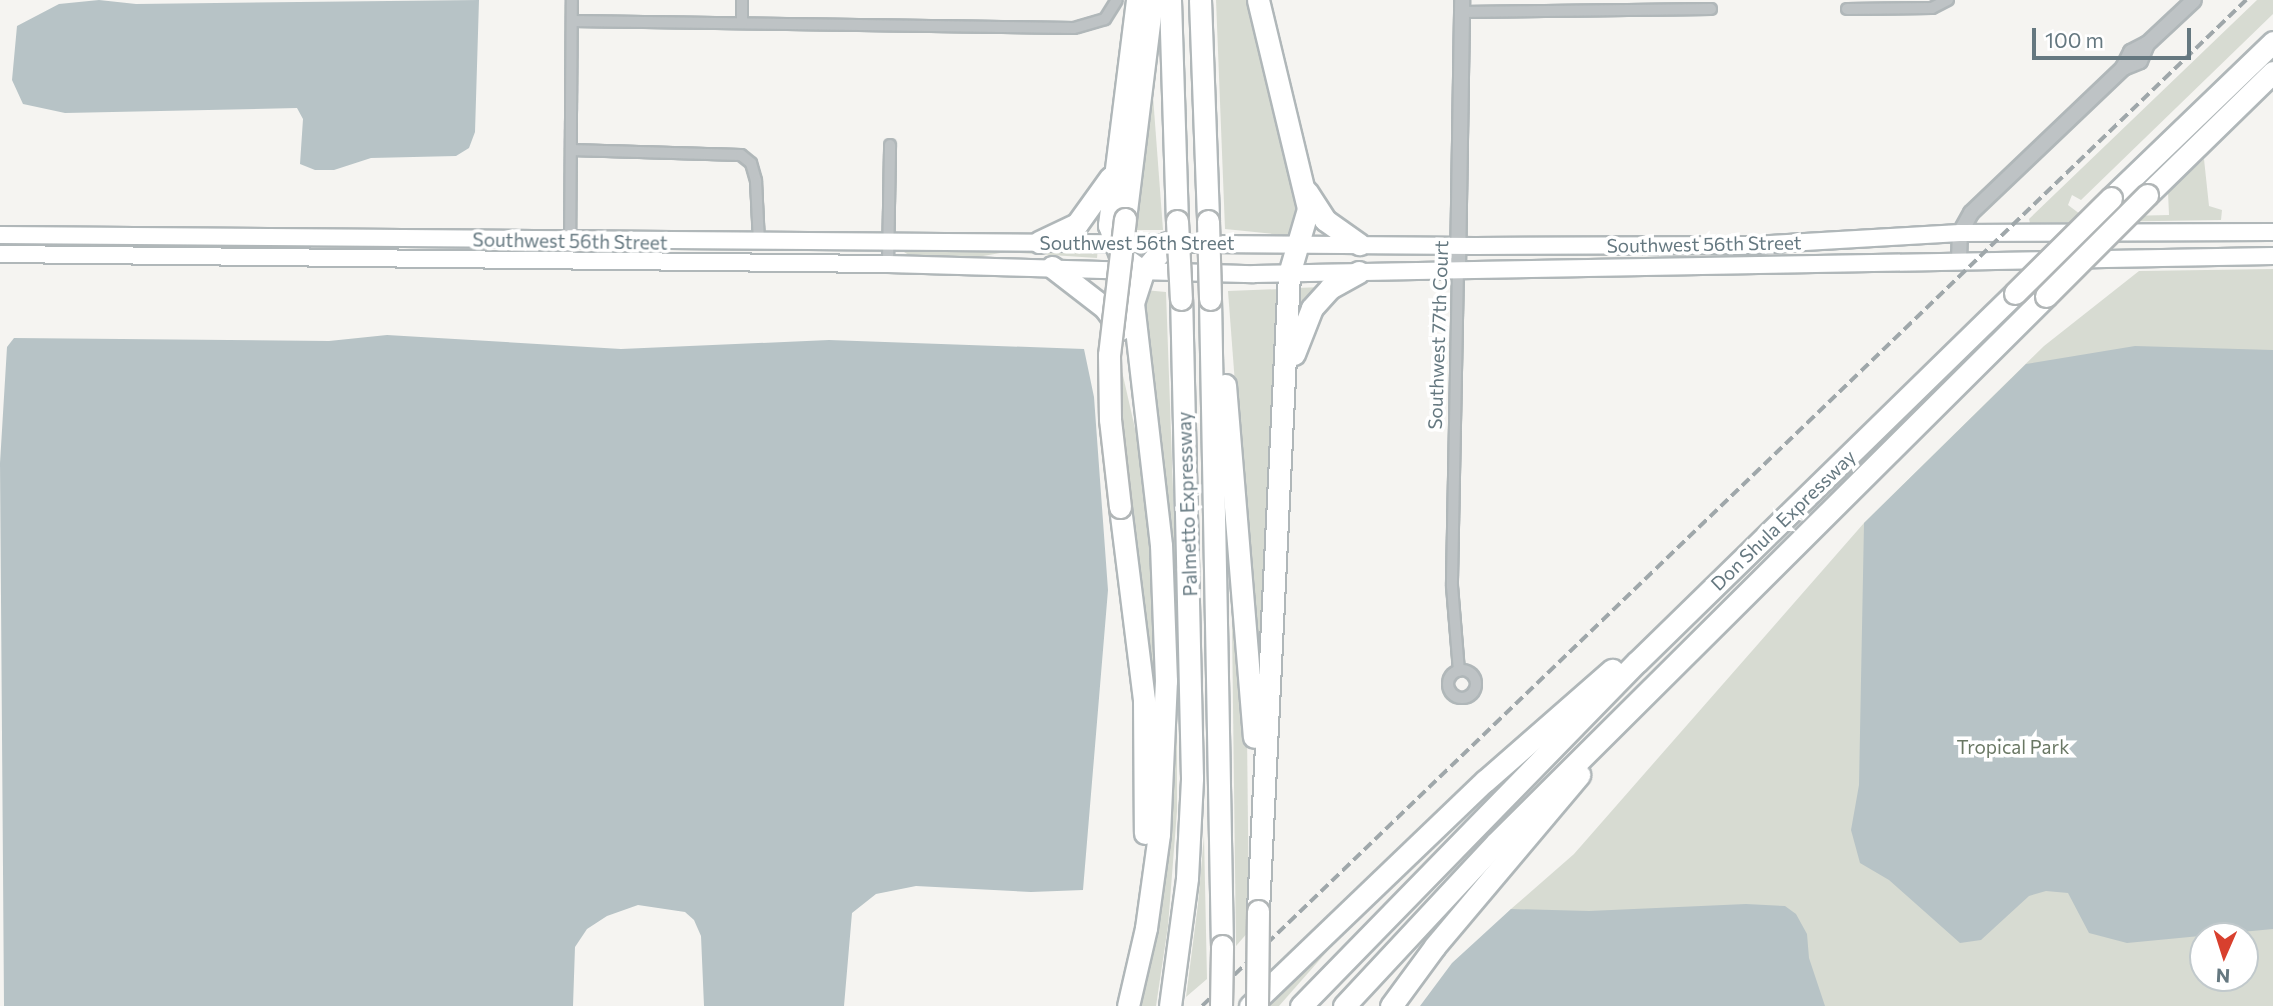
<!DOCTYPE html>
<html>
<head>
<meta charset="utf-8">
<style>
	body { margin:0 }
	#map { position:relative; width:2273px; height:1006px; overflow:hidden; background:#f5f4f1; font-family:Commissioner,sans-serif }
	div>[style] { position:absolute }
	.green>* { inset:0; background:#d7dbd2 }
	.water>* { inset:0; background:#b7c3c6 }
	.roads { filter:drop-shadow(2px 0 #b0b7b9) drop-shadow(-2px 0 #b0b7b9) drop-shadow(0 2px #b0b7b9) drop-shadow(0 -2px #b0b7b9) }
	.minor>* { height:10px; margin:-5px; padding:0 5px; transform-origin:5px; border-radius:5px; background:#bec3c5 }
	.minor>.ring { margin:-5px; padding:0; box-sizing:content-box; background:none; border:10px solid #bec3c5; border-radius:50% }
	.tertiary>* { height:14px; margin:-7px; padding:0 7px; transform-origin:7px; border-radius:7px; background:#bec3c5 }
	.secondary>* { height:16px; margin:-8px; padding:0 8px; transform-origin:8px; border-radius:8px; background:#fff }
	.motorway>* { height:21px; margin:-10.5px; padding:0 10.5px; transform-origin:10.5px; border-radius:10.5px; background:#fff }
	.rail>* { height:3.5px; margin-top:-1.75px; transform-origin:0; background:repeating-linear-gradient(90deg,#9fa7aa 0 10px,transparent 0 15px) }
	.bridges { filter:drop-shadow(2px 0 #b1b6b7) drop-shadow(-2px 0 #b1b6b7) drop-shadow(0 2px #b1b6b7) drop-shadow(0 -2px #b1b6b7) }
	.motorway-bridge>* { height:21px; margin:-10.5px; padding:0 10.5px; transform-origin:10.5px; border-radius:10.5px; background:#fff }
	span { translate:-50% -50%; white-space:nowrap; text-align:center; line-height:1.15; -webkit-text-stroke:7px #fff; paint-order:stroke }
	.street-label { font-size:19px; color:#657880 }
	.park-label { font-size:19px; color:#6a7864 }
	.north { position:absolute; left:2189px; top:922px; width:70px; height:70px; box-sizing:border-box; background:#fff; border:2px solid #c1c9cc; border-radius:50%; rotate:183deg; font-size:19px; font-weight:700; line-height:28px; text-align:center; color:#657880 }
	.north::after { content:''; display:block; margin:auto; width:24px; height:32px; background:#d8402e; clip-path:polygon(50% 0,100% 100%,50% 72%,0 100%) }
	.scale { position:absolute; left:2032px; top:28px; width:159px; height:32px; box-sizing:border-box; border:4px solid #657880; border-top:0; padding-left:9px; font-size:21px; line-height:24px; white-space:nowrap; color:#657880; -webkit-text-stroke:5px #fff; paint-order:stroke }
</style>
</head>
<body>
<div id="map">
	<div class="green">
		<div style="clip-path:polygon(1216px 0,1253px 0,1300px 209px,1293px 236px,1225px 229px)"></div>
		<div style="clip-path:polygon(2257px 0,2273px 0,2273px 14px,2081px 200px,2072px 195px,2068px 205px,2084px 217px,2169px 215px,2168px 192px,2204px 159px,2209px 206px,2222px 210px,2221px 220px,2030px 223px,2029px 219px)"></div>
		<div style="clip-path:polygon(1152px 83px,1163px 230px,1131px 230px,1144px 138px)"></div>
		<div style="clip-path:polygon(1098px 248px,1097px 258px,1006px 252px,960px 260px,912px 257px,904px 252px)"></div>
		<div style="clip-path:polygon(evenodd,2273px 269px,2273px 1006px,1422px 1006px,1511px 909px,1574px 854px,1864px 523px,2044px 346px,2139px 271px,2273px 269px,2203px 936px,2245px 936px,2245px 978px,2203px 978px,2203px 936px)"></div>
		<div style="clip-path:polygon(1323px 287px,1297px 322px,1296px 288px)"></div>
		<div style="clip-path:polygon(1282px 289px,1262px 674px,1257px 675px,1228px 291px)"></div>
		<div style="clip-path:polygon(1144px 290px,1166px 292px,1177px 602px,1177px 811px,1168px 926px,1156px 1006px,1140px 1006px,1166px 864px,1163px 858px,1171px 783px,1140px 328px)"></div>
		<div style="clip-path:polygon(1116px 345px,1139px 446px,1151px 547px,1155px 740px,1123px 471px)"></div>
		<div style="clip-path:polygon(1231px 546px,1247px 733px,1249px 919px,1249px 931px,1236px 946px)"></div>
		<div style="clip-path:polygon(1204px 835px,1207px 979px,1186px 997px,1198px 904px)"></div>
		<div style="clip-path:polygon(1360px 914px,1279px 1006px,1260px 1006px)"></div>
	</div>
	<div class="water">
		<div style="clip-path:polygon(99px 0,136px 4px,479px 0,475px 132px,469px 148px,456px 156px,371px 158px,334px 170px,315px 170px,300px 164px,303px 119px,297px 108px,65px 113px,23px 104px,12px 80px,17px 26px,59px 4px)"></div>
		<div style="clip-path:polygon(387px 335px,621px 349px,829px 340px,1084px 349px,1094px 397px,1108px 590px,1083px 890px,1031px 892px,916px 886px,876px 894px,852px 913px,844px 1006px,704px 1006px,701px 936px,694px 920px,685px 912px,638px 905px,607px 916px,587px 929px,575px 947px,573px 1006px,4px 1006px,0 463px,7px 347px,14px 338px,329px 341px)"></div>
		<div style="clip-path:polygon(2135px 346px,2273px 350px,2273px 929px,2127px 943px,2089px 933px,2068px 893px,2046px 891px,2029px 896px,1981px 940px,1960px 943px,1889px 880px,1860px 863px,1851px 830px,1859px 785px,1864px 523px,2026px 364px)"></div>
		<div style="clip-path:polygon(1746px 904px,1785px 906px,1796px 914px,1807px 934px,1809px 958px,1825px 1006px,1420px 1006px,1452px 963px,1511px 909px,1589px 911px)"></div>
	</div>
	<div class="roads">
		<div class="minor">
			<div style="left:1847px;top:9px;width:85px;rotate:-0.7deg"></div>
			<div style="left:1932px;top:8px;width:18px;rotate:-27deg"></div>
			<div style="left:1462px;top:12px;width:249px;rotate:-0.7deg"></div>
			<div style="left:572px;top:21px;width:502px;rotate:0.8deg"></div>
			<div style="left:1074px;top:28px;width:32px;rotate:-16deg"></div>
			<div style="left:1105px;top:19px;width:22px;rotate:-58deg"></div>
			<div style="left:742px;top:23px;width:23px;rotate:-90deg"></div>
			<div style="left:571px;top:150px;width:170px;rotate:1.7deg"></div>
			<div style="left:741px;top:155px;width:13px;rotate:39deg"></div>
			<div style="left:751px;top:163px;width:19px;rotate:74deg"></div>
			<div style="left:756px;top:181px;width:62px;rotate:87.2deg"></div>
			<div style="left:570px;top:260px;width:260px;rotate:-89.6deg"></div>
			<div style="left:888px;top:264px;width:119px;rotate:-89deg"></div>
			<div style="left:1458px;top:268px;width:318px;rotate:91.1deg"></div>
			<div style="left:1452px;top:586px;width:85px;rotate:85.3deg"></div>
			<div class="ring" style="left:1448px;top:670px;width:18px;height:18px"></div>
		</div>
		<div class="tertiary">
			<div style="left:2123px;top:68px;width:18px;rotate:-63deg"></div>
			<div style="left:2131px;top:52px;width:18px;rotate:-27deg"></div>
			<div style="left:2147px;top:44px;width:64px;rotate:-43.1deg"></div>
			<div style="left:1959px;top:260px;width:27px;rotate:-88deg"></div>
			<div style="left:1960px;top:233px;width:23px;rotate:-61deg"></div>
			<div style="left:1971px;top:213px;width:210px;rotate:-43.6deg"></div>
			<div style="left:2123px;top:68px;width:18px;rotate:-22deg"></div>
			<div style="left:2140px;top:61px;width:18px;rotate:-68deg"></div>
			<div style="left:1458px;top:268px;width:268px;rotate:-89.1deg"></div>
		</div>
		<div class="secondary">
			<div style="left:0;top:235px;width:1474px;rotate:0.43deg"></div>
			<div style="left:1474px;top:246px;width:279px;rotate:-0.2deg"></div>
			<div style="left:1753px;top:245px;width:207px;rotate:-3.3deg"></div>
			<div style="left:1960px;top:233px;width:313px;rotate:-0.2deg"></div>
			<div style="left:0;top:254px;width:888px;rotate:0.65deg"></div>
			<div style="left:888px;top:264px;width:366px;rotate:1.6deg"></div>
			<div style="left:1254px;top:274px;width:1019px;rotate:-1.01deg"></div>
		</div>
		<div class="motorway">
			<div style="left:1137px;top:0;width:227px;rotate:97.1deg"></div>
			<div style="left:1109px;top:225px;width:32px;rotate:70deg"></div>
			<div style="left:1120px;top:255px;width:29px;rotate:36deg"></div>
			<div style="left:1170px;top:0;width:221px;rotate:88.2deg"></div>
			<div style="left:1200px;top:0;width:221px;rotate:87.9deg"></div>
			<div style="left:1258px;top:0;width:215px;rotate:76.5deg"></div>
			<div style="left:1308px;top:209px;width:68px;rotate:106.3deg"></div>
			<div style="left:1289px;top:274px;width:638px;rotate:92.79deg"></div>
			<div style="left:1307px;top:192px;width:33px;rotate:57deg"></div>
			<div style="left:1325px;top:220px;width:42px;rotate:35.2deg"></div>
			<div style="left:2147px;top:195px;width:176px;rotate:-44.3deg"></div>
			<div style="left:2111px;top:198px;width:225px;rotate:-43.9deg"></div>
			<div style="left:1125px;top:219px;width:221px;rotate:-83deg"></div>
			<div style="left:1039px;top:242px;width:42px;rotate:-25.3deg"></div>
			<div style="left:1077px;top:224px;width:57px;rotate:-54.3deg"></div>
			<div style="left:1052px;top:267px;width:67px;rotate:37.7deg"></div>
			<div style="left:1105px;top:308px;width:26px;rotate:54deg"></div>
			<div style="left:1210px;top:299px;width:647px;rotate:88.94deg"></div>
			<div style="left:1294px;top:354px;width:49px;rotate:-68.6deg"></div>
			<div style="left:1312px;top:308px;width:27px;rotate:-48deg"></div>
			<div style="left:1330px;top:288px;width:33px;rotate:-29deg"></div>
			<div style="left:1225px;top:385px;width:353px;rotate:85.3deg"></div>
			<div style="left:1120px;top:507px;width:194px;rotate:82.9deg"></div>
			<div style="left:1144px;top:700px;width:133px;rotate:89.6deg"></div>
			<div style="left:1128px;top:1006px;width:80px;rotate:-77deg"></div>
			<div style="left:1146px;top:928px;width:95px;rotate:-82.1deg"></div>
			<div style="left:1159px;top:834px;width:153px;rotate:-87.4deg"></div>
			<div style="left:1166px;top:681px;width:136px;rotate:-92.1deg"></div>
			<div style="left:1161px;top:545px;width:244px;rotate:-96.6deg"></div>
			<div style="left:1133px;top:303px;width:33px;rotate:-72deg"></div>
			<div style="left:1143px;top:272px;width:38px;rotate:-50deg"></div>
			<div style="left:1170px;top:1006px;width:129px;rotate:-82.4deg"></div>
			<div style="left:1187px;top:878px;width:100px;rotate:-87.1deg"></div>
			<div style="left:1192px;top:778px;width:479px;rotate:-91.3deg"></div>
			<div style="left:1250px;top:1006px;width:325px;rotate:-43.8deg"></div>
			<div style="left:1485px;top:781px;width:169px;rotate:-41.2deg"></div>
			<div style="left:1301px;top:1006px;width:481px;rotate:-45.7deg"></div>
			<div style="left:1637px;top:662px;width:528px;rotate:-44.31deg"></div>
			<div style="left:1344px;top:1006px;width:223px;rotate:-47deg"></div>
			<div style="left:1496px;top:843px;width:776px;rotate:-44.84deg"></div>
			<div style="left:1391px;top:1006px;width:74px;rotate:-53.7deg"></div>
			<div style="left:1435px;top:946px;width:224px;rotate:-49.9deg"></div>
		</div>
	</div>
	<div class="rail">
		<div style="left:1202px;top:1006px;width:1450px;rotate:-43.94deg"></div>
	</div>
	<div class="bridges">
		<div class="motorway-bridge">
			<div style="left:1177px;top:221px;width:78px;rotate:87.1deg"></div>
			<div style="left:1208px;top:221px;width:78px;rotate:88.5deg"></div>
			<div style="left:2015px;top:293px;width:135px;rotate:-44.7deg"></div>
			<div style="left:2046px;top:296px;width:143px;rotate:-45deg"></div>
			<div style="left:1120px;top:507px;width:89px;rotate:-96.5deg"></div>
			<div style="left:1110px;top:419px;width:64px;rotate:-90.9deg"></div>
			<div style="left:1109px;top:355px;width:137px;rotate:-83.3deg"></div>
			<div style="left:1221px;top:1006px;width:60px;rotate:-89deg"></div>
			<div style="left:1257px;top:1006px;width:95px;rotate:-89.4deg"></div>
		</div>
	</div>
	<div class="street-label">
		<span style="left:570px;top:241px;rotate:1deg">Southwest 56th Street</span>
		<span style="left:1137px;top:243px">Southwest 56th Street</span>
		<span style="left:1704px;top:244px;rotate:-1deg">Southwest 56th Street</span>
		<span style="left:1438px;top:335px;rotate:-88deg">Southwest 77th Court</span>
		<span style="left:1187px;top:504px;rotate:-92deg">Palmetto Expressway</span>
		<span style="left:1783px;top:520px;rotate:-44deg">Don Shula Expressway</span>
	</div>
	<div class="park-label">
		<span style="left:2013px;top:747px">Tropical Park</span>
	</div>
	<div class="north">N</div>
	<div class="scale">100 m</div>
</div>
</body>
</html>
